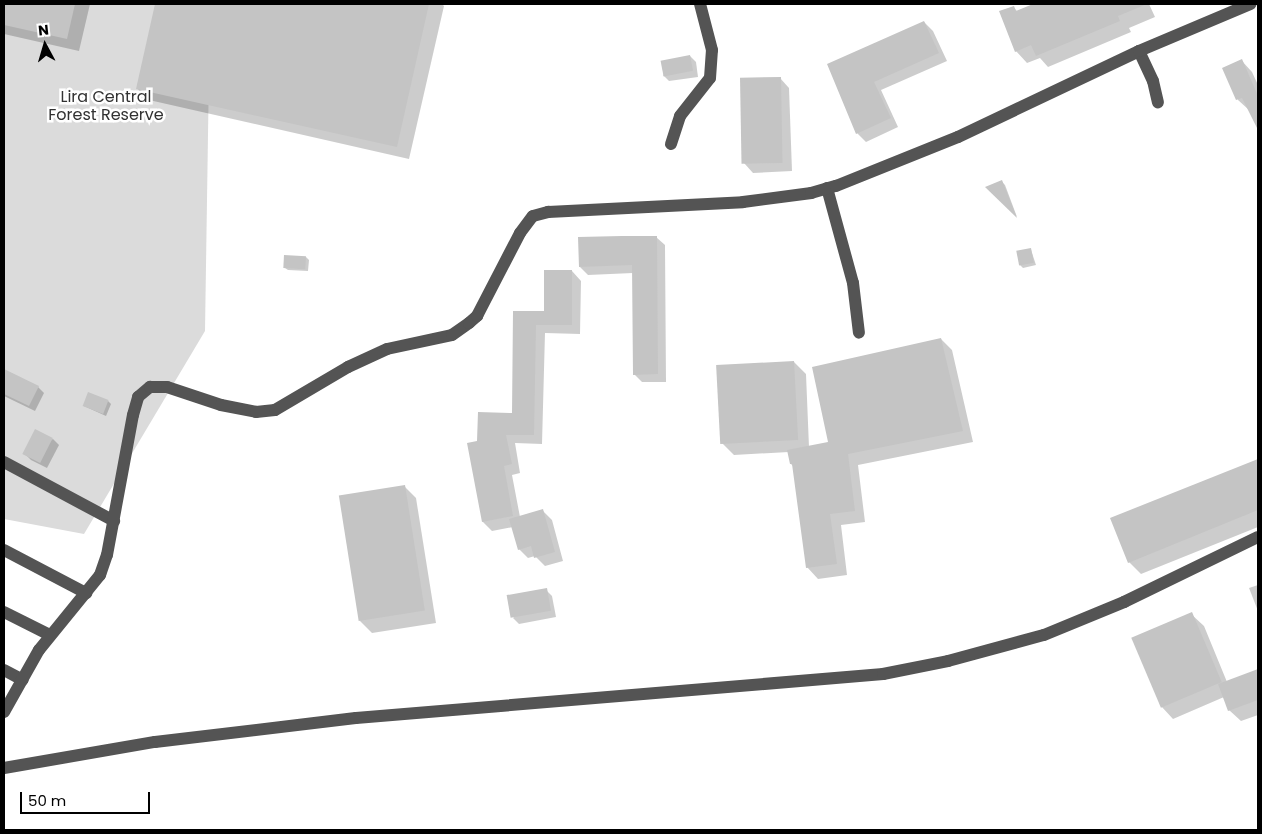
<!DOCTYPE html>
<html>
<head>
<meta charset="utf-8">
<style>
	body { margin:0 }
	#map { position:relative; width:1262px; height:834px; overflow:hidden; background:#fff; font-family:Poppins,sans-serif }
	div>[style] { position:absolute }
	.green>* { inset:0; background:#dbdbdb }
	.shadow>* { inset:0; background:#0003 }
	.building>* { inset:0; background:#c4c4c4; transform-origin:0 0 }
	.minor>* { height:12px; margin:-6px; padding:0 6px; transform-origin:6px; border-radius:6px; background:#545454 }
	span { translate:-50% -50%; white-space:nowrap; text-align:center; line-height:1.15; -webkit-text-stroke:5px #fff; paint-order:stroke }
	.park-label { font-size:16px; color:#323232 }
	.frame { position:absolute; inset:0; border:5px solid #000; pointer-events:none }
	.north { position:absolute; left:20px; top:20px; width:50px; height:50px; -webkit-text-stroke:4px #fff; paint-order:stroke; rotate:354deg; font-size:14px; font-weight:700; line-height:20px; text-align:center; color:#000 }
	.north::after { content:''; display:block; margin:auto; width:18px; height:22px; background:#000; clip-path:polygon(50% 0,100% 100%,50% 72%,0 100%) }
	.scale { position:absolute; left:20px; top:792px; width:130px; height:22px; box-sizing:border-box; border:2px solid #000; border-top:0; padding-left:6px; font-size:15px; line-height:18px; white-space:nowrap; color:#000; -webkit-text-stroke:4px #fff; paint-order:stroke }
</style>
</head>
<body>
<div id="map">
	<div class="green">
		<div style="clip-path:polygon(4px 4px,210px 4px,205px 331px,84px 534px,4px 519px)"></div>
	</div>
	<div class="shadow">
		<div style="clip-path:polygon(4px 4px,90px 4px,79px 51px,4px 34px)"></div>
		<div style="clip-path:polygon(156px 4px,442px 4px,444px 6px,409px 159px,149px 100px,137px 88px)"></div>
		<div style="clip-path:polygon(1036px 4px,1149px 4px,1155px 17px,1129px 28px,1131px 32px,1048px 67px,1040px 58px,1027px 63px,1016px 51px,1013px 7px,1017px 11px)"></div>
		<div style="clip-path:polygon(924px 22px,933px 31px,947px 61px,881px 90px,898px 127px,866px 142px,857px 133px,828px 65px)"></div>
		<div style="clip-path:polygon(690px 56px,696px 62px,698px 77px,669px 81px,663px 75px)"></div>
		<div style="clip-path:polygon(1242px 61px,1252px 72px,1258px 85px,1258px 128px,1249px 110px,1238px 100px,1224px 69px)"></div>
		<div style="clip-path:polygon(780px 78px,789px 88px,792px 171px,753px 173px,744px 163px)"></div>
		<div style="clip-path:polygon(1002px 182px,1005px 185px,1017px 217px,988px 187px)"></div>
		<div style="clip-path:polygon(656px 237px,665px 245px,666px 382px,642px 382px,634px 374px,633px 273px,588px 275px,580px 267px)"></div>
		<div style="clip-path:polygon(1031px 250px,1036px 265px,1023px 268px,1020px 265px)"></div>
		<div style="clip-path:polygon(306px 257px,309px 260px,308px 271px,288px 270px,285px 268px)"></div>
		<div style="clip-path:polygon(572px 271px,581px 281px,580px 334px,545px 333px,542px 444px,515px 443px,520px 473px,512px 475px,520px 517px,543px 511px,552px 520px,563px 561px,545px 566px,535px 556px,528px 558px,519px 549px,513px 527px,492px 531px,483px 522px,479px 442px,513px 414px,515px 312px,545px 313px)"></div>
		<div style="clip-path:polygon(941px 339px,952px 350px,973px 442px,858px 465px,865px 522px,841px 525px,847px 575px,818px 579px,807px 567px,794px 467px,791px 464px,789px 452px,734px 455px,722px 443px,794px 362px,806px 374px,809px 447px,830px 443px)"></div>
		<div style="clip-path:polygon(4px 371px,38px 387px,44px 393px,35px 411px,4px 396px)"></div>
		<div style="clip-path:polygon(108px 401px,111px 404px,106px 416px,84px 406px)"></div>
		<div style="clip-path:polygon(53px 439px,59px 445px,47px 468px,31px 460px,25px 454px)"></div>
		<div style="clip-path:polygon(1257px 461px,1258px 527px,1141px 574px,1129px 562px)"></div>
		<div style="clip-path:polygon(404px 486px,416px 498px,436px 623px,372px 633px,360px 621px)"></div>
		<div style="clip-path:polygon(1258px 585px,1258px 611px,1249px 588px)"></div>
		<div style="clip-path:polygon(546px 590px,552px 596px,556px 617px,519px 624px,513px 618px)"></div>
		<div style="clip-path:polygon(1191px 614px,1204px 626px,1227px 682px,1258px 670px,1258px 715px,1241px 721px,1229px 710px,1224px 697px,1173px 719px,1161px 706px)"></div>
	</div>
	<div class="building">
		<div style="clip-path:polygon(4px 4px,75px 4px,67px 39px,4px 25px)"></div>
		<div style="clip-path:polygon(155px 4px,429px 4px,397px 147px,136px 89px)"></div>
		<div style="clip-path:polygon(1033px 4px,1147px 4px,1118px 16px,1120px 21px,1036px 56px,1031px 45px,1015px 52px,999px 11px,1014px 6px,1016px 11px)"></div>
		<div style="clip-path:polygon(924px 21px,939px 53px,874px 82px,891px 118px,856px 134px,827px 64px)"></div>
		<div style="left:690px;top:55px;width:16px;height:30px;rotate:79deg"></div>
		<div style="clip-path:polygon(1242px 59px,1258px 96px,1258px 130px,1242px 98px,1236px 100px,1222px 68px)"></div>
		<div style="left:781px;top:77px;width:86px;height:41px;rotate:89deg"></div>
		<div style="clip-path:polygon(1002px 180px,1017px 218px,985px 187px)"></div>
		<div style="clip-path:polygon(622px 236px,657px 236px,658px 374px,633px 375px,632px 265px,579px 267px,578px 237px)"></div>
		<div style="left:1031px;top:248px;width:15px;height:15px;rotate:79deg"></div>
		<div style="left:284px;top:255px;width:22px;height:13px;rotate:3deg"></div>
		<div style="clip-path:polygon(544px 270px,572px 270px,572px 325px,536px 325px,534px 435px,506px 435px,512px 464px,504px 466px,513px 516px,482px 522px,467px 443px,477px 441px,478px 412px,512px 413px,513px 311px,544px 311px)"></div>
		<div style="clip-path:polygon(941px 338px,963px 431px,848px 454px,855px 511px,830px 514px,837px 564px,806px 568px,792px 464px,790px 464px,787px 450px,828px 442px,812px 367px)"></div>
		<div style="left:794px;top:361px;width:79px;height:78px;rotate:87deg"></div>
		<div style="clip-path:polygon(4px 369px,39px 386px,29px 406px,4px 394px)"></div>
		<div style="left:88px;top:392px;width:22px;height:15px;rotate:21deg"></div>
		<div style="left:35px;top:429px;width:20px;height:28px;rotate:27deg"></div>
		<div style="clip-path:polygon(1258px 459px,1258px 510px,1128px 563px,1110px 518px)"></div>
		<div style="left:405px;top:485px;width:127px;height:67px;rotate:81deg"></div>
		<div style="clip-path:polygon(543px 509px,555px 552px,534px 558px,531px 546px,518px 550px,509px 519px)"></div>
		<div style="left:547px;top:588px;width:23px;height:41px;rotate:80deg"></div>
		<div style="left:1192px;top:612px;width:76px;height:66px;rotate:67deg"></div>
		<div style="clip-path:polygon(1258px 669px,1258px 700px,1228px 711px,1218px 684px)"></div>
	</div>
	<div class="minor">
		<div style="left:1139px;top:51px;width:33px;rotate:65deg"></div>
		<div style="left:1153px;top:81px;width:22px;rotate:77deg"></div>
		<div style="left:671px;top:144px;width:29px;rotate:-72deg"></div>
		<div style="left:680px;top:116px;width:48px;rotate:-51.7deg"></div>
		<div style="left:710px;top:78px;width:28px;rotate:-86deg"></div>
		<div style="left:712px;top:50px;width:48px;rotate:-104.6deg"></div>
		<div style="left:827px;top:188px;width:98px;rotate:74.7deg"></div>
		<div style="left:853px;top:283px;width:50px;rotate:83.2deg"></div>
		<div style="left:4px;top:462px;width:125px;rotate:28.2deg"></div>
		<div style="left:4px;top:550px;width:93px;rotate:27.7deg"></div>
		<div style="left:4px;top:612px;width:51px;rotate:26.6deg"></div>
		<div style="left:4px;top:670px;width:21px;rotate:28deg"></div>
		<div style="left:4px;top:712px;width:71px;rotate:-60.6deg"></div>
		<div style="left:39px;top:650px;width:97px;rotate:-50.9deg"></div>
		<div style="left:100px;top:575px;width:21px;rotate:-71deg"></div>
		<div style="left:107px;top:555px;width:142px;rotate:-79.5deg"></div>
		<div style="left:133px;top:415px;width:19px;rotate:-74deg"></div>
		<div style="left:138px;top:397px;width:16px;rotate:-40deg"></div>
		<div style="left:150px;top:387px;width:17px"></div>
		<div style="left:167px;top:387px;width:57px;rotate:18.4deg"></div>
		<div style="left:221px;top:405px;width:36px;rotate:11deg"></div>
		<div style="left:256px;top:412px;width:19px;rotate:-6deg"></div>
		<div style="left:275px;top:410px;width:85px;rotate:-30.5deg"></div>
		<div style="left:348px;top:367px;width:43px;rotate:-24.8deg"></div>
		<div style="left:387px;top:349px;width:66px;rotate:-12.2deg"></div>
		<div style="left:452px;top:335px;width:21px;rotate:-35deg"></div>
		<div style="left:469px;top:323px;width:11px;rotate:-41deg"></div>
		<div style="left:477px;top:316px;width:93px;rotate:-62.6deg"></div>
		<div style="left:520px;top:233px;width:21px;rotate:-53deg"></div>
		<div style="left:533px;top:216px;width:16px;rotate:-15deg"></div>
		<div style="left:548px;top:212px;width:195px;rotate:-2.9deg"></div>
		<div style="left:743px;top:202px;width:69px;rotate:-7.5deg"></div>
		<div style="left:811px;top:193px;width:26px;rotate:-16deg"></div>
		<div style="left:836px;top:186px;width:131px;rotate:-21.9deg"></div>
		<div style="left:958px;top:137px;width:200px;rotate:-25.4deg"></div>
		<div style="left:1139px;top:51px;width:121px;rotate:-22.9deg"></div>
		<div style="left:4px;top:768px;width:153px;rotate:-9.8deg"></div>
		<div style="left:155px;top:742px;width:202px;rotate:-6.8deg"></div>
		<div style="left:356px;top:718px;width:529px;rotate:-4.77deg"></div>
		<div style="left:883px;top:674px;width:66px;rotate:-11.3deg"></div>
		<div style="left:948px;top:661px;width:99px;rotate:-15.2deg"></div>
		<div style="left:1044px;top:635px;width:87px;rotate:-22.4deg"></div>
		<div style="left:1124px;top:602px;width:149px;rotate:-25.9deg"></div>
	</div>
	<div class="park-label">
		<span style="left:106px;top:106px">Lira Central<br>Forest Reserve</span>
	</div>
	<div class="frame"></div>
	<div class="north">N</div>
	<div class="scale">50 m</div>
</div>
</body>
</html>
